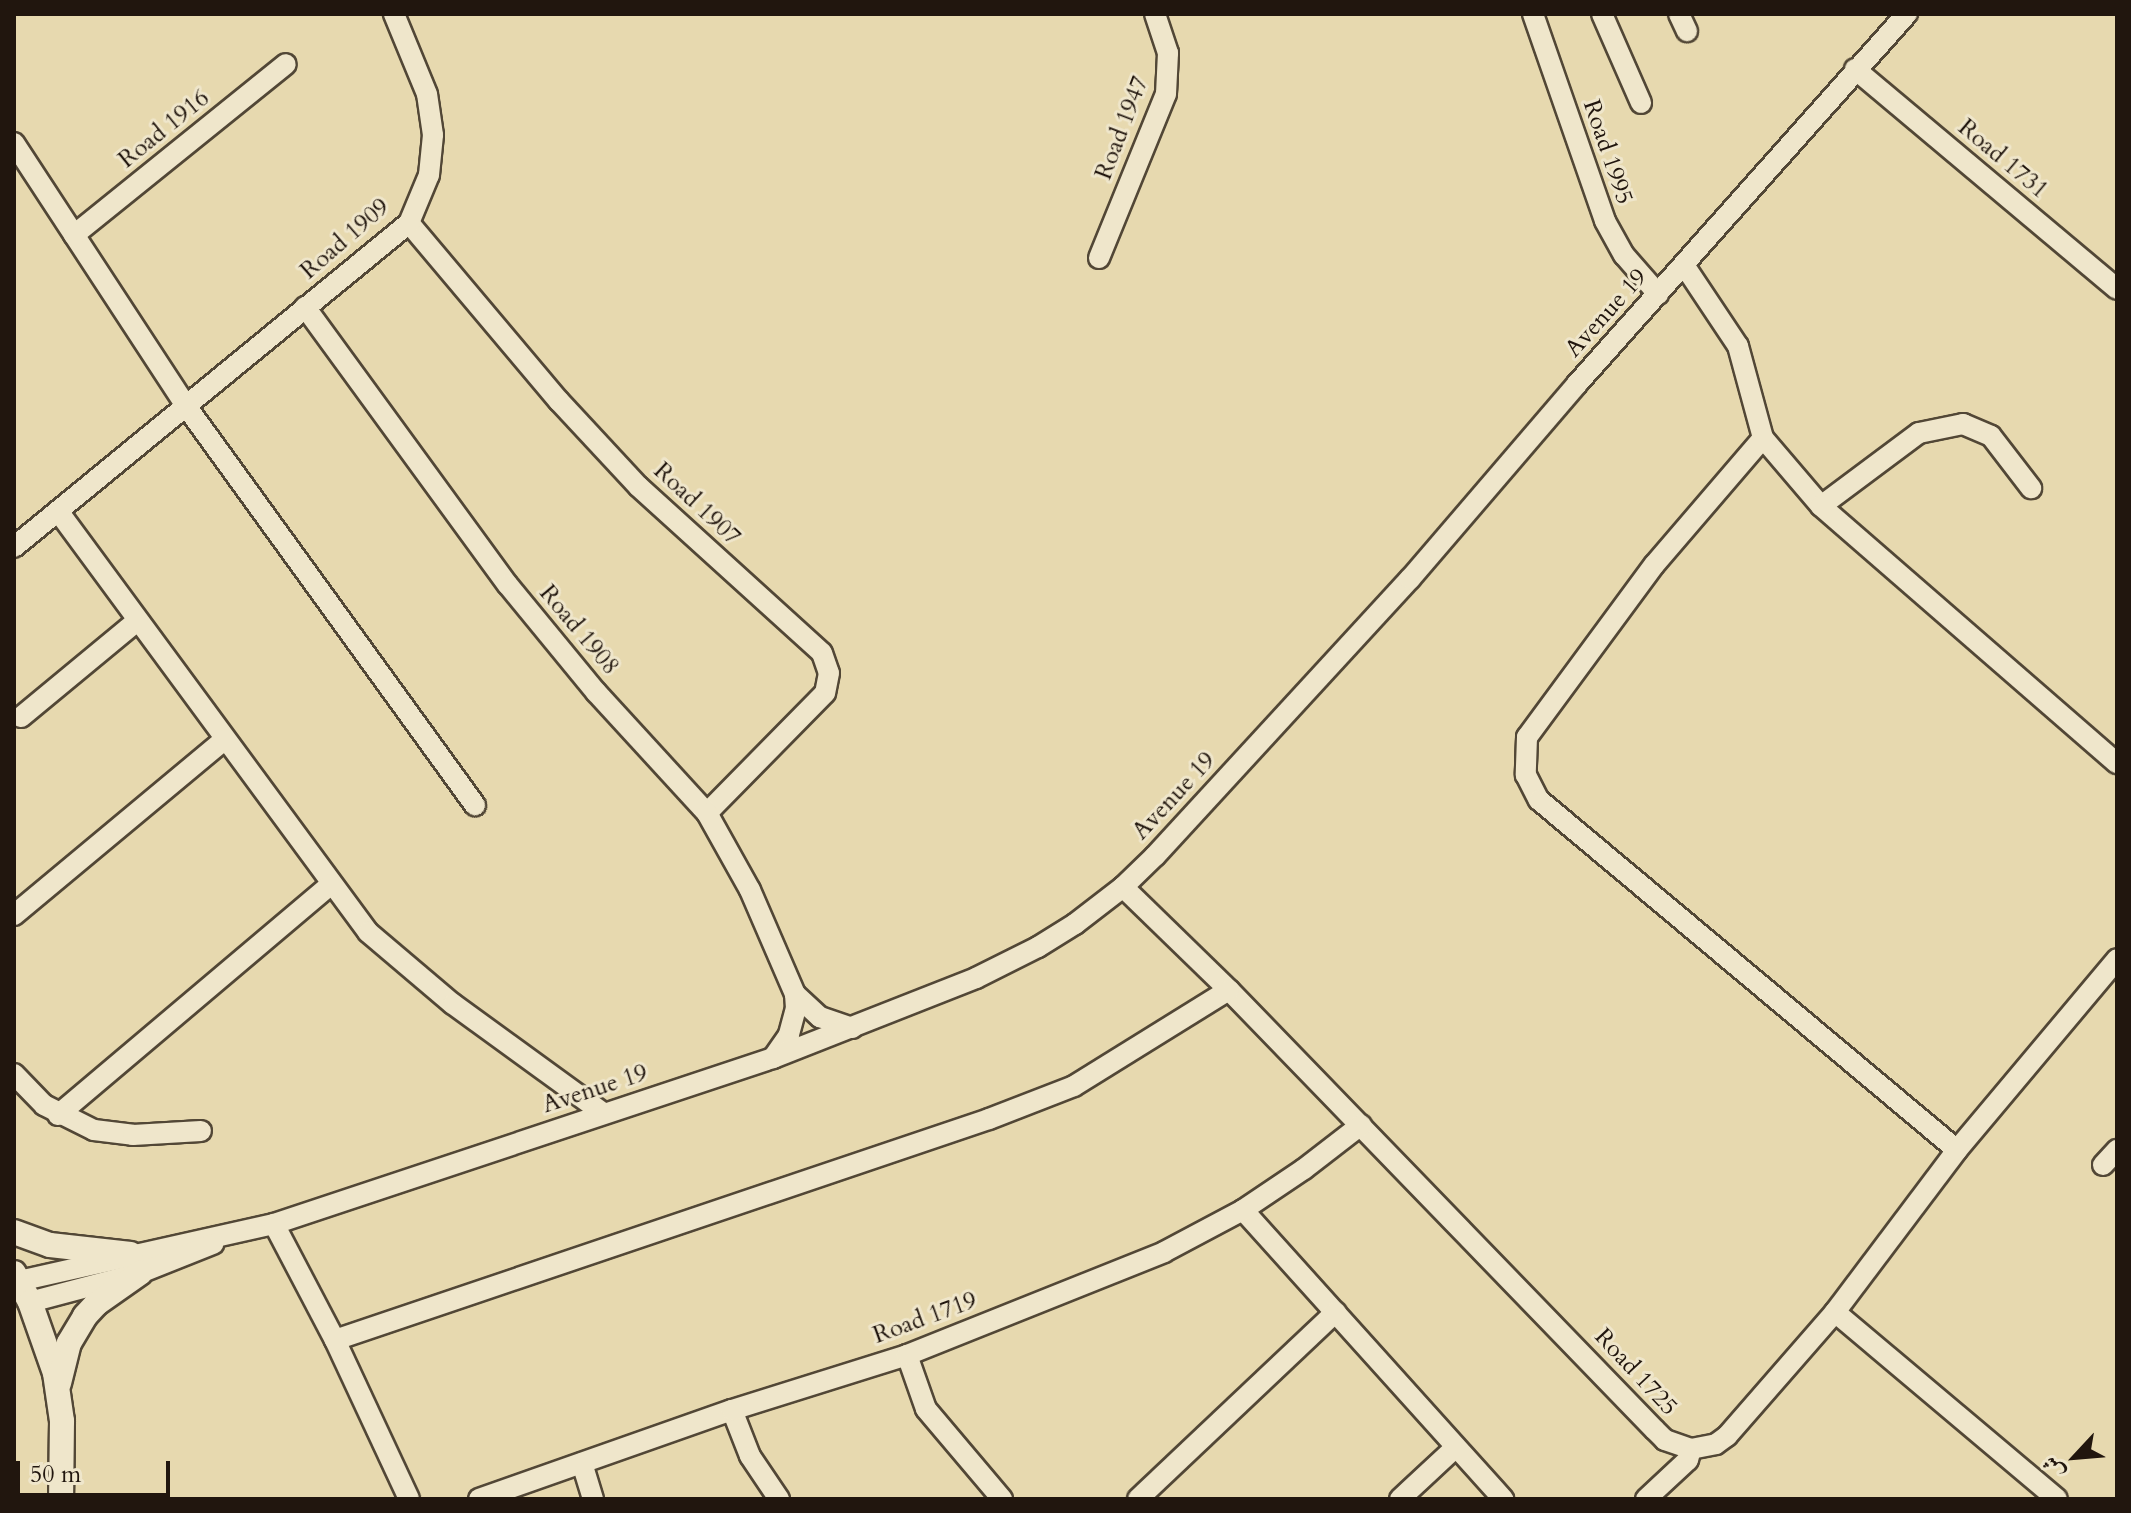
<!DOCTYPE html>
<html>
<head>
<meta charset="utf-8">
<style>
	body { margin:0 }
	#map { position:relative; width:2131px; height:1513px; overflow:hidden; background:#e7d9af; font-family:Cardo,Amiri,serif }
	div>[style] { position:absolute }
	.roads { filter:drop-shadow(2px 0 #524736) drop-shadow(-2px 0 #524736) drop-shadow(0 2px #524736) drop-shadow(0 -2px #524736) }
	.minor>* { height:20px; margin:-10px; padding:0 10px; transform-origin:10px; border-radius:10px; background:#efe6cb }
	.tertiary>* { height:24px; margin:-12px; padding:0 12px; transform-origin:12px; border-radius:12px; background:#efe6cb }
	span { translate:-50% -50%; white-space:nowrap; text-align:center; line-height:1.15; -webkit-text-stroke:6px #efe6cb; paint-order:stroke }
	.street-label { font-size:24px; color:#21160e }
	.frame { position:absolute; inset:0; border:16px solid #21160e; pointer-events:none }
	.north { position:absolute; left:2035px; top:1417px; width:80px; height:80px; -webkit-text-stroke:6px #efe6cb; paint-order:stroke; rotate:244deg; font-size:22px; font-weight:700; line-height:32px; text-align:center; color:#21160e }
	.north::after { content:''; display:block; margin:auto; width:28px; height:36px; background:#21160e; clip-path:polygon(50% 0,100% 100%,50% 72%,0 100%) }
	.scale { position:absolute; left:16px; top:1461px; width:154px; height:36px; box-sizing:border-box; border:4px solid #21160e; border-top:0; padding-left:10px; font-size:24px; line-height:28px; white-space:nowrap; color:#21160e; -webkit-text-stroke:6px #efe6cb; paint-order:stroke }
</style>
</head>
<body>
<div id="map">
	<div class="roads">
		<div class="minor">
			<div style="left:1533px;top:14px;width:219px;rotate:70.8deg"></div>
			<div style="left:1605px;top:221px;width:39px;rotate:61deg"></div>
			<div style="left:1624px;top:255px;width:52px;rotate:48.9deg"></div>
			<div style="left:1602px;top:14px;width:97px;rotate:66.3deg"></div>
			<div style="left:1679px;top:14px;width:19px;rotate:65deg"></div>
			<div style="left:1855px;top:69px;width:342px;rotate:40deg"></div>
			<div style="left:14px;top:143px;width:314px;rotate:56.8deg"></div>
			<div style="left:186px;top:406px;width:493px;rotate:54.1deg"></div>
			<div style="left:409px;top:223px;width:233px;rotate:49.9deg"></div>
			<div style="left:559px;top:401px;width:116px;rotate:47.1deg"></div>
			<div style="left:638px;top:486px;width:248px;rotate:42.2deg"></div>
			<div style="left:822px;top:653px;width:21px;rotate:71deg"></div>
			<div style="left:829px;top:673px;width:20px;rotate:101deg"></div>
			<div style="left:825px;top:693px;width:168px;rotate:134.5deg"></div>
			<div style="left:74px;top:235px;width:272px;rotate:-38.9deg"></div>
			<div style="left:1099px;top:258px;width:177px;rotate:-67.8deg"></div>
			<div style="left:1166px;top:94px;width:41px;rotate:-87.2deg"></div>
			<div style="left:1168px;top:53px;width:41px;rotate:-108.4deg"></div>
			<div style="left:1684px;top:265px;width:97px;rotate:56.3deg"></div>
			<div style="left:1738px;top:346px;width:95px;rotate:74.8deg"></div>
			<div style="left:1763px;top:438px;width:167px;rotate:130.6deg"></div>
			<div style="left:1654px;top:565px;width:214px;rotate:126.4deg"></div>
			<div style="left:1527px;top:737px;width:38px;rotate:92deg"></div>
			<div style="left:1526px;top:775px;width:28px;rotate:63deg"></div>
			<div style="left:1539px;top:800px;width:545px;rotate:39.94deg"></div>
			<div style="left:305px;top:307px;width:344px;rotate:53.9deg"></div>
			<div style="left:508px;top:585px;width:139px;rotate:50.6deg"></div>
			<div style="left:596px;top:692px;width:164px;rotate:47.5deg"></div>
			<div style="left:707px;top:813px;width:88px;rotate:60.8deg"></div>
			<div style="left:750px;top:890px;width:113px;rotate:66.6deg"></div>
			<div style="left:795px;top:994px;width:14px;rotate:86deg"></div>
			<div style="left:796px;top:1008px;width:28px;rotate:105deg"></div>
			<div style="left:789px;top:1035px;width:28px;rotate:125deg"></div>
			<div style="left:1763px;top:438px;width:89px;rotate:49.5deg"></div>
			<div style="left:1821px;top:506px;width:392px;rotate:41deg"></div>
			<div style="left:1821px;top:506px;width:122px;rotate:-36.7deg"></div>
			<div style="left:1919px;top:433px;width:45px;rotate:-11.6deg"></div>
			<div style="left:1963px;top:424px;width:30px;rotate:23deg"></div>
			<div style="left:1991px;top:436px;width:66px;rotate:52.4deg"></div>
			<div style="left:58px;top:511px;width:523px;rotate:53.63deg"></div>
			<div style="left:368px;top:932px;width:111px;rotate:40.3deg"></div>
			<div style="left:453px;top:1004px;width:185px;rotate:36deg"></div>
			<div style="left:14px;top:547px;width:511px;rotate:-39.36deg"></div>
			<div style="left:409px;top:223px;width:52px;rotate:-67.4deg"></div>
			<div style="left:429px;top:175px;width:40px;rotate:-84.3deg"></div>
			<div style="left:433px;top:135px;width:41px;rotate:-98.3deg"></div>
			<div style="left:427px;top:94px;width:87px;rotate:-112.4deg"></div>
			<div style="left:21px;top:717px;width:151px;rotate:-39.6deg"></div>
			<div style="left:1123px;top:887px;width:148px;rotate:44.2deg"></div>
			<div style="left:1229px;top:990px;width:612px;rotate:45.93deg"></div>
			<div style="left:1655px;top:1430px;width:14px;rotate:45deg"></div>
			<div style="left:1665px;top:1440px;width:28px;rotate:19deg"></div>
			<div style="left:1691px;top:1449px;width:25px;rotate:-11deg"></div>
			<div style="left:1716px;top:1444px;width:14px;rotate:-36deg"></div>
			<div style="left:1727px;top:1436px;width:164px;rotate:-48.9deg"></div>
			<div style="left:1835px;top:1312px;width:203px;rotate:-53deg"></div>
			<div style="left:1957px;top:1150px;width:249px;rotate:-50deg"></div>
			<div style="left:14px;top:915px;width:273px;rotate:-39.8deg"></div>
			<div style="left:795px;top:994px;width:34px;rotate:43deg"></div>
			<div style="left:820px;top:1017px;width:34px;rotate:19deg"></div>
			<div style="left:14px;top:1074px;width:43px;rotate:45.9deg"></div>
			<div style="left:44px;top:1105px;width:56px;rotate:26.6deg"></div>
			<div style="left:94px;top:1130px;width:39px;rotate:7deg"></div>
			<div style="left:133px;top:1135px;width:68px;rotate:-3.4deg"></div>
			<div style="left:58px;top:1115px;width:358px;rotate:-40.2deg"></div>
			<div style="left:2103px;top:1165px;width:21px;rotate:-47deg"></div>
			<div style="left:1243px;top:1210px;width:389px;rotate:48deg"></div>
			<div style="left:274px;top:1224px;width:131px;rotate:62.3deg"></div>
			<div style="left:335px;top:1340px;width:175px;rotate:65deg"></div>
			<div style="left:19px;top:1281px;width:261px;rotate:-12.6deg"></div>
			<div style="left:274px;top:1224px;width:526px;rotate:-18.4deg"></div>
			<div style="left:773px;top:1058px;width:218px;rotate:-21.5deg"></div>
			<div style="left:976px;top:978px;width:69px;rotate:-26.6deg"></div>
			<div style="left:1038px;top:947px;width:44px;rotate:-31.9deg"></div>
			<div style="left:1075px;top:924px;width:61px;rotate:-37.6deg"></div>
			<div style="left:1123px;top:887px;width:45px;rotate:-44.1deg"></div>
			<div style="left:1155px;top:856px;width:377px;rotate:-47.4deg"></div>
			<div style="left:1410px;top:579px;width:257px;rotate:-49.4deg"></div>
			<div style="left:1577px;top:384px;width:496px;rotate:-48.3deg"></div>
			<div style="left:30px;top:1302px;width:114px;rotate:-14.8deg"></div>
			<div style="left:140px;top:1273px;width:79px;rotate:-21.7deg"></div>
			<div style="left:1835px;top:1312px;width:290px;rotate:40.1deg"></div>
			<div style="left:335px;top:1340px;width:690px;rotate:-18.67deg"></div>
			<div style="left:989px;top:1119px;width:91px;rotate:-21.2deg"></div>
			<div style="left:1074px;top:1086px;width:182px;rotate:-31.8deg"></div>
			<div style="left:907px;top:1355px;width:57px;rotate:70.6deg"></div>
			<div style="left:926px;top:1409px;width:118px;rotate:49.8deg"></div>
			<div style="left:732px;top:1410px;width:49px;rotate:68.6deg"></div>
			<div style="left:750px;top:1456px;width:52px;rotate:56deg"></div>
			<div style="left:582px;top:1463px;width:38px;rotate:73deg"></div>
			<div style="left:479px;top:1499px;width:268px;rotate:-19.4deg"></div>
			<div style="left:732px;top:1410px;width:183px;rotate:-17.4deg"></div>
			<div style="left:907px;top:1355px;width:277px;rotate:-21.8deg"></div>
			<div style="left:1164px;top:1252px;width:89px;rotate:-28deg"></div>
			<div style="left:1243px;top:1210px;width:73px;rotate:-33.9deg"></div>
			<div style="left:1304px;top:1169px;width:72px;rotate:-37.7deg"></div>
			<div style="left:1138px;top:1499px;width:272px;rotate:-43.4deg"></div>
			<div style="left:1400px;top:1499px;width:76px;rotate:-42.9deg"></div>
			<div style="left:1646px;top:1499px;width:57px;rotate:-42.9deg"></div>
			<div style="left:1688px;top:1460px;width:11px;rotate:-75deg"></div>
		</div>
		<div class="tertiary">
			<div style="left:14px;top:1232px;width:38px;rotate:20deg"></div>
			<div style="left:50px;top:1245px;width:81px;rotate:6.4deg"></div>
			<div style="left:14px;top:1273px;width:33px;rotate:61deg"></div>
			<div style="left:30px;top:1302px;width:75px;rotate:70.6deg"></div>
			<div style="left:55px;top:1373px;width:49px;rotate:81.7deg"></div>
			<div style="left:62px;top:1421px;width:78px;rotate:90.7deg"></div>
			<div style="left:59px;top:1383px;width:41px;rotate:-76deg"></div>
			<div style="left:69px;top:1343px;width:31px;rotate:-59deg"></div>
			<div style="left:85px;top:1316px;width:16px;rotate:-47deg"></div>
			<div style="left:96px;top:1304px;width:54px;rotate:-35.2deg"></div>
		</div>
	</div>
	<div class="street-label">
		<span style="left:1122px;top:128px;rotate:-69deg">Road 1947</span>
		<span style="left:164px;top:129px;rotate:-39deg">Road 1916</span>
		<span style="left:1608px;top:152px;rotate:71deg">Road 1995</span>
		<span style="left:2003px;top:159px;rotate:40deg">Road 1731</span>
		<span style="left:345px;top:239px;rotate:-41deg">Road 1909</span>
		<span style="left:1606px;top:313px;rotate:-48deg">Avenue 19</span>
		<span style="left:697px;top:504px;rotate:43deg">Road 1907</span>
		<span style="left:579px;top:630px;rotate:50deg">Road 1908</span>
		<span style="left:1174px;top:796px;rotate:-47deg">Avenue 19</span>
		<span style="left:595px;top:1089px;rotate:-18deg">Avenue 19</span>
		<span style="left:925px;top:1318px;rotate:-20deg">Road 1719</span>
		<span style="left:1636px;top:1372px;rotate:47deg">Road 1725</span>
	</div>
	<div class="frame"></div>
	<div class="north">ش</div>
	<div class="scale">50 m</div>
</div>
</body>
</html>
